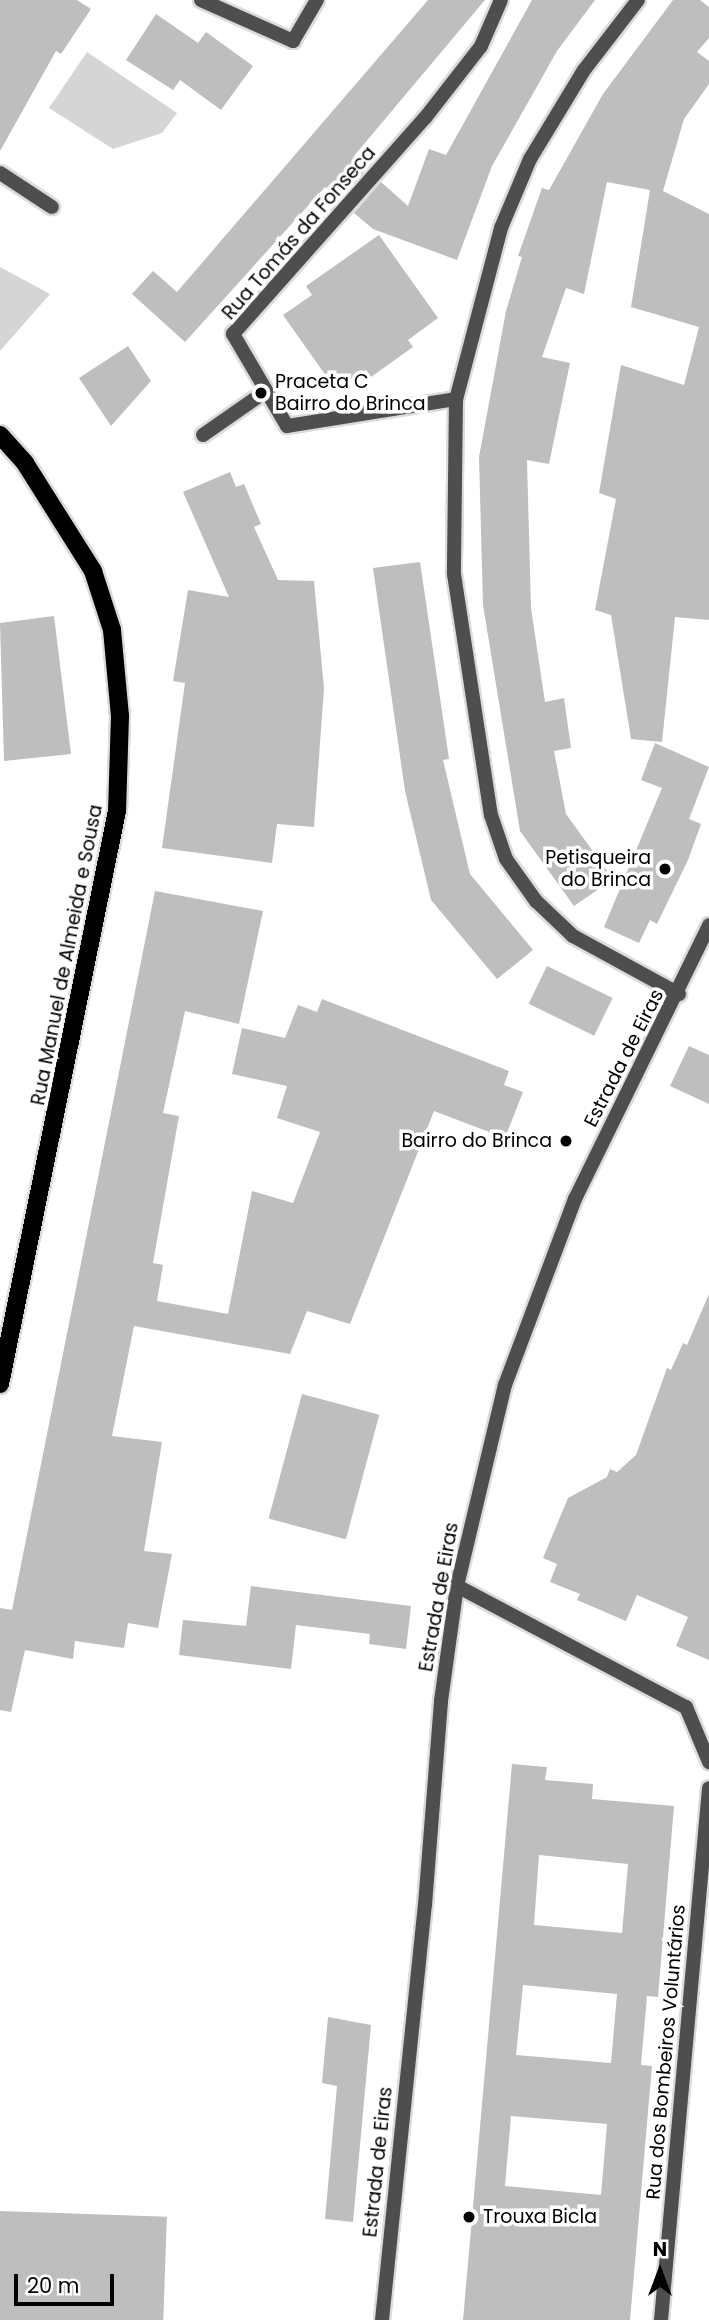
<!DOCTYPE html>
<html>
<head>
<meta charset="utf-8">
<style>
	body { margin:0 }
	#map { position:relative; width:709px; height:2320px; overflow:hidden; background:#fff; font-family:Poppins,sans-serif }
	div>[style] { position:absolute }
	.green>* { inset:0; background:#d5d5d5 }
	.building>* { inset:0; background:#bebebe; transform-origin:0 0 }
	.roads { filter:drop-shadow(2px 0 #dbdbdb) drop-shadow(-2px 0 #dbdbdb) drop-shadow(0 2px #dbdbdb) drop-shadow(0 -2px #dbdbdb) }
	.minor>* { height:14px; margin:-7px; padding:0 7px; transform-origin:7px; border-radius:7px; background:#4e4e4e }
	.tertiary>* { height:14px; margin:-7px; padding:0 7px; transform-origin:7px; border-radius:7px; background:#4e4e4e }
	.primary>* { height:18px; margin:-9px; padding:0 9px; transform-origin:9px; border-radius:9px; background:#000 }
	.dots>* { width:19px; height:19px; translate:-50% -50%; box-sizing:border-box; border:4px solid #fff; border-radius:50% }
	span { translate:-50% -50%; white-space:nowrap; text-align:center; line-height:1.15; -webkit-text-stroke:7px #fff; paint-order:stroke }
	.street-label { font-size:19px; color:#000 }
	.poi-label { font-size:19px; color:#000 }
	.left { translate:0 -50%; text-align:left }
	.right { translate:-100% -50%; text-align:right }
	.north { position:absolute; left:625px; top:2236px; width:70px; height:70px; -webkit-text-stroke:5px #fff; paint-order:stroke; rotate:0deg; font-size:19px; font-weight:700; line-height:28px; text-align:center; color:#000 }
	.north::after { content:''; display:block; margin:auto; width:24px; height:32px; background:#000; clip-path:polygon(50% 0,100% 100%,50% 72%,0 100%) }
	.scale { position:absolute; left:14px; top:2274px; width:100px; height:32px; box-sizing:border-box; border:4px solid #000; border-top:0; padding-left:9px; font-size:21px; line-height:24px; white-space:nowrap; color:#000; -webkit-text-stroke:5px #fff; paint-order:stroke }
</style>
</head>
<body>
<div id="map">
	<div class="green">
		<div style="clip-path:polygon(87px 52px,177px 113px,162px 133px,113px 149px,49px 108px)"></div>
		<div style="clip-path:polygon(0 267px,50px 294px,0 351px)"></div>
	</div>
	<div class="building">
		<div style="clip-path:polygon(0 0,77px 0,91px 9px,61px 54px,56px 51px,0 151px)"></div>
		<div style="clip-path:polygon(428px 0,485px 0,354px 156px,367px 168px,339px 200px,325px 187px,185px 342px,132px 294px,153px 271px,177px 292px)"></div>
		<div style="clip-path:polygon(532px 0,595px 0,557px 51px,492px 166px,457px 260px,373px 229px,354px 213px,381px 182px,408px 206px,429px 149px,446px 155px)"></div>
		<div style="clip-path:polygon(673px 0,700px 0,709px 7px,709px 38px,697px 52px,709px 61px,709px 84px,684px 119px,663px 191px,709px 214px,709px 620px,675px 617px,662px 742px,631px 739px,611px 615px,595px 610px,616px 499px,599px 493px,621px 365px,684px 385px,699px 327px,631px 307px,650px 190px,607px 182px,584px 294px,566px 288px,542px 357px,570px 363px,549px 464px,527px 460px,531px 608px,545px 702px,564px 698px,571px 748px,554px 751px,566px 814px,613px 879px,574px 906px,520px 831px,483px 605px,479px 457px,506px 311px,522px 257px,518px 256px,542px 188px,549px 190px,603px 94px)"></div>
		<div style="clip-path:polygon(156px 14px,198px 43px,206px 32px,253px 66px,221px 110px,180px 80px,173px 90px,126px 60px)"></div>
		<div style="clip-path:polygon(379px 235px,438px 318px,408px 340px,413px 347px,371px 377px,366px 370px,336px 390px,283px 315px,312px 295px,306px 286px)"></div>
		<div style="clip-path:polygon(128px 346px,151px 381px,111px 426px,79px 378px)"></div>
		<div style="clip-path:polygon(230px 472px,236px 487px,244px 484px,261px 524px,254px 527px,278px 580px,314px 581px,324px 688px,314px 827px,277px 824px,272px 863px,162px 848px,185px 683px,173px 681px,188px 590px,229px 597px,183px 492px)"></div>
		<div style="clip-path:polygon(420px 562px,449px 759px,443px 760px,470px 874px,533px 950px,497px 979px,431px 900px,405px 791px,373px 568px)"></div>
		<div style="clip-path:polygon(54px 616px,71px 754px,4px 761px,0 623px)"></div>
		<div style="clip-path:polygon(655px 743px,709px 767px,689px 819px,701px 824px,688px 860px,657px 924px,650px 920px,639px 943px,604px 927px,662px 788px,641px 780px)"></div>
		<div style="clip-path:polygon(155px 891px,263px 911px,239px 1024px,185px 1011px,163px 1113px,179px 1116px,153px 1263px,163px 1265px,157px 1301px,228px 1314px,252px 1191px,293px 1203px,320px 1132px,277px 1118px,287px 1086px,232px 1074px,242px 1028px,285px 1038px,298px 1005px,317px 1012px,322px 999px,509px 1071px,504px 1085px,523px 1092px,505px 1138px,434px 1111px,350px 1324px,307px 1311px,290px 1354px,134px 1326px,112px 1436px,162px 1442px,144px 1551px,172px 1554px,158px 1628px,128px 1623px,124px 1648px,75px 1641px,73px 1659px,25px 1650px,11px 1712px,0 1710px,0 1608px,12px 1610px)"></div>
		<div style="left:547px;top:966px;width:73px;height:42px;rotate:26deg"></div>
		<div style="clip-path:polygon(689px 1046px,709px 1055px,709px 1104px,670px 1086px)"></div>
		<div style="clip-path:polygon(709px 1294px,709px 1660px,676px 1646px,688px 1617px,637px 1595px,626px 1621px,577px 1600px,580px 1594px,550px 1582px,557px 1564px,543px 1558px,568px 1498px,607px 1477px,610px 1469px,617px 1472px,636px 1455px,667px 1368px,671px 1370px,683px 1343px,687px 1345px)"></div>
		<div style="left:302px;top:1394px;width:80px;height:129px;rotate:15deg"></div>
		<div style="clip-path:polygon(251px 1586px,411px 1606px,406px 1649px,369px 1644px,370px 1634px,296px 1625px,291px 1669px,179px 1655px,183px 1620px,246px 1626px)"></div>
		<div style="clip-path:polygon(evenodd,512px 1764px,547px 1767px,545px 1780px,593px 1784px,592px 1799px,674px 1806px,658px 1997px,647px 1996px,641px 2065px,652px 2066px,630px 2320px,463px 2320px,512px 1764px,539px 1855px,628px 1864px,622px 1933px,534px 1925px,539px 1855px,512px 1764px,523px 1985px,617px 1994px,611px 2063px,516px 2055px,523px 1985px,512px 1764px,511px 2116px,607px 2124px,601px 2195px,505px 2186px,511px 2116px)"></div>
		<div style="clip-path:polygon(328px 2017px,371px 2025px,353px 2222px,325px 2219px,337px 2086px,322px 2083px)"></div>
		<div style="left:0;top:2211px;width:167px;height:109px;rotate:2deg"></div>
	</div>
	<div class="roads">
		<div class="minor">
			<div style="left:201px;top:0;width:101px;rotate:24deg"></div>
			<div style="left:293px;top:41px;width:48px;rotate:-59.7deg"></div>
			<div style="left:638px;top:0;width:88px;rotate:127.6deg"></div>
			<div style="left:584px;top:70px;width:104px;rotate:121.2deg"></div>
			<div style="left:530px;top:159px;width:75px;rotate:112.8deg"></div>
			<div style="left:501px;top:228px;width:177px;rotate:104.7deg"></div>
			<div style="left:456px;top:399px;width:175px;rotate:90.7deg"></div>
			<div style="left:454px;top:574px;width:244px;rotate:81.3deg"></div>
			<div style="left:491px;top:815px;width:46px;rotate:71.2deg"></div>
			<div style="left:506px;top:859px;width:52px;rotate:54.5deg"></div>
			<div style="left:536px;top:901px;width:51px;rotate:43.4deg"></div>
			<div style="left:573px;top:936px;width:121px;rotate:28.7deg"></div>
			<div style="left:0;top:173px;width:62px;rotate:33.2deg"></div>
			<div style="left:456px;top:399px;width:171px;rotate:170.9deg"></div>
			<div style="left:287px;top:426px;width:107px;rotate:-120.4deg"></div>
			<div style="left:233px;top:334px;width:289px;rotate:-48.4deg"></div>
			<div style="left:425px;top:118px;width:91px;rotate:-52.1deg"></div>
			<div style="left:481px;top:46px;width:50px;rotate:-66.5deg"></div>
			<div style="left:203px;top:435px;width:77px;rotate:-34.9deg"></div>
			<div style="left:457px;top:1586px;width:259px;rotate:27.9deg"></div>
			<div style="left:686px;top:1707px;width:60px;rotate:67.3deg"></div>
			<div style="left:661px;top:2320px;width:534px;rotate:-84.84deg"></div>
		</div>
		<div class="tertiary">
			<div style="left:382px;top:2320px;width:417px;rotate:-84.1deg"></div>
			<div style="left:425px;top:1905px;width:205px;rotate:-85.5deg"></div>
			<div style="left:441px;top:1701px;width:116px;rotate:-82.1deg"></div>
			<div style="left:457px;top:1586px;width:207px;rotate:-76.6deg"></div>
			<div style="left:505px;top:1385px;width:199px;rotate:-69.4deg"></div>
			<div style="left:575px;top:1199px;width:305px;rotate:-63.9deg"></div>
		</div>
		<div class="primary">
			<div style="left:0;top:435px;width:38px;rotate:48deg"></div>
			<div style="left:25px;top:463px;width:128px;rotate:57.8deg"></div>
			<div style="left:93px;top:571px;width:62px;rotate:72.1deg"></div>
			<div style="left:112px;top:630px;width:86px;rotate:84.7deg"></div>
			<div style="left:120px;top:716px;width:95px;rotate:91.8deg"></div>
			<div style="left:117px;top:811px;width:585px;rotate:101.54deg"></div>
		</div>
	</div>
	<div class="dots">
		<div style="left:261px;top:393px;background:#000"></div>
		<div style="left:665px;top:869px;background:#000"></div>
		<div style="left:566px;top:1141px;background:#000"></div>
		<div style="left:469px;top:2217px;background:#000"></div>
	</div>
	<div class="street-label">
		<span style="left:299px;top:233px;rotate:-49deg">Rua Tomás da Fonseca</span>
		<span style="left:67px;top:955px;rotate:-79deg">Rua Manuel de Almeida e Sousa</span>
		<span style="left:624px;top:1058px;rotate:-63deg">Estrada de Eiras</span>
		<span style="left:439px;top:1597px;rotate:-80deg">Estrada de Eiras</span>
		<span style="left:666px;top:2052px;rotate:-85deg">Rua dos Bombeiros Voluntários</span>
		<span style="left:378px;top:2162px;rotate:-84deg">Estrada de Eiras</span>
	</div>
	<div class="poi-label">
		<span class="left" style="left:275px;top:393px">Praceta C<br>Bairro do Brinca</span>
		<span class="right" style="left:651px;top:869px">Petisqueira<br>do Brinca</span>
		<span class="right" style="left:552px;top:1141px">Bairro do Brinca</span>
		<span class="left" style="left:483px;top:2217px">Trouxa Bicla</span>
	</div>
	<div class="north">N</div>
	<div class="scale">20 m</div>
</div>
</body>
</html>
